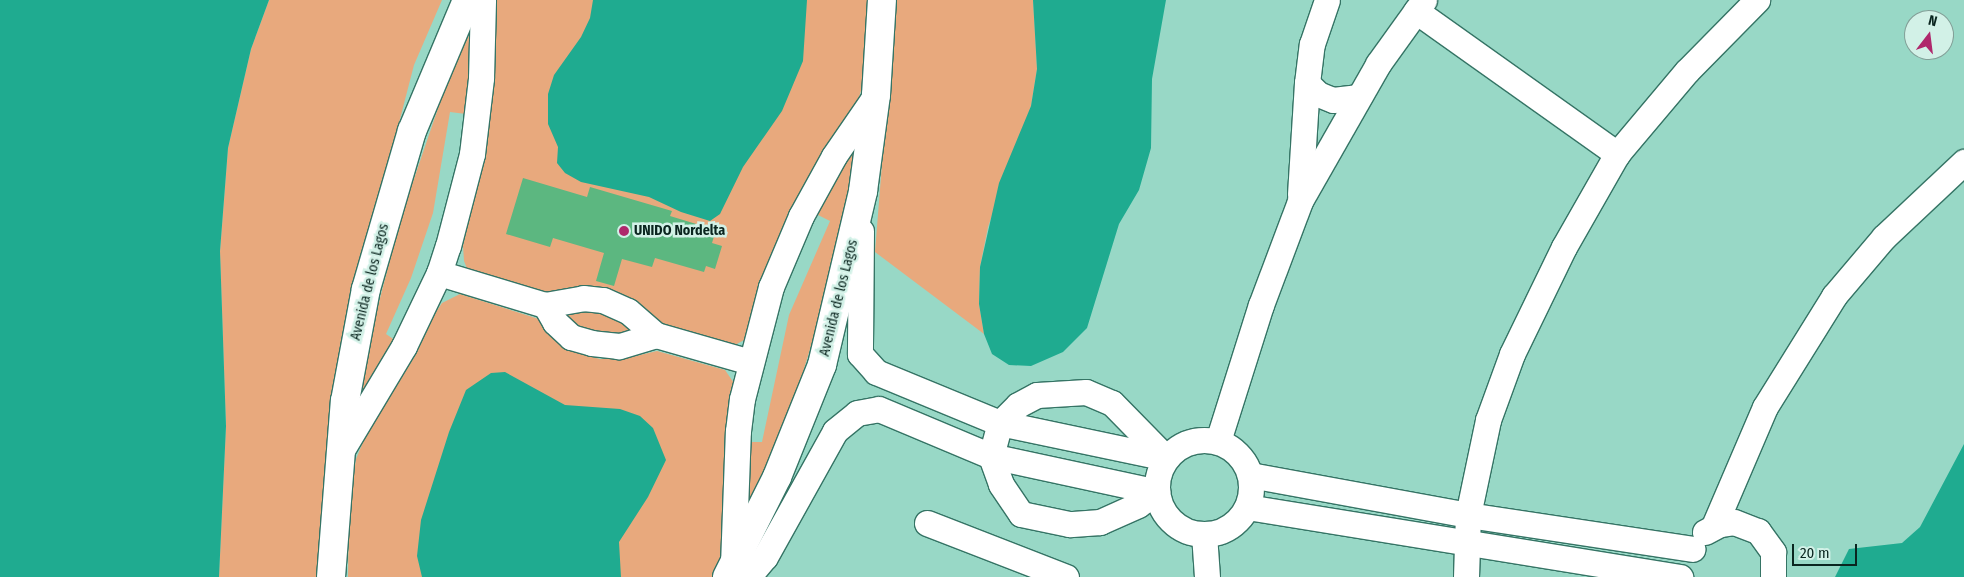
<!DOCTYPE html>
<html>
<head>
<meta charset="utf-8">
<style>
	body { margin:0 }
	#map { position:relative; width:1964px; height:577px; overflow:hidden; background:#98d8c6; font-family:"Fira Sans Condensed",sans-serif }
	div>[style] { position:absolute }
	.green>* { inset:0; background:#e8a97d }
	.water>* { inset:0; background:#1fab90 }
	.building>* { inset:0; background:#5cb780 }
	.roads { filter:drop-shadow(1px 0 #357465) drop-shadow(-1px 0 #357465) drop-shadow(0 1px #357465) drop-shadow(0 -1px #357465) }
	.minor>* { height:25px; margin:-12.5px; padding:0 12.5px; transform-origin:12.5px; border-radius:12.5px; background:#fff }
	.minor>.ring { margin:-12.5px; padding:0; box-sizing:content-box; background:none; border:25px solid #fff; border-radius:50% }
	.tertiary>* { height:28px; margin:-14px; padding:0 14px; transform-origin:14px; border-radius:14px; background:#fff }
	.dots>* { width:14px; height:14px; translate:-50% -50%; box-sizing:border-box; border:2px solid #d2f1e7; border-radius:50% }
	span { translate:-50% -50%; white-space:nowrap; text-align:center; line-height:1.15; -webkit-text-stroke:5px #d2f1e7; paint-order:stroke }
	.poi-label { font-size:14px; color:#0a251f; font-weight:700 }
	.left { translate:0 -50%; text-align:left }
	.street-label { font-size:14px; color:#0a251f }
	.north { position:absolute; left:1904px; top:10px; width:50px; height:50px; box-sizing:border-box; background:#d2f1e7; border:1px solid #829f97; border-radius:50%; rotate:15deg; font-size:14px; font-weight:700; line-height:20px; text-align:center; color:#0a251f }
	.north::after { content:''; display:block; margin:auto; width:18px; height:22px; background:#af286c; clip-path:polygon(50% 0,100% 100%,50% 72%,0 100%) }
	.scale { position:absolute; left:1792px; top:544px; width:65px; height:22px; box-sizing:border-box; border:2px solid #0a251f; border-top:0; padding-left:6px; font-size:15px; line-height:18px; white-space:nowrap; color:#0a251f; -webkit-text-stroke:4px #d2f1e7; paint-order:stroke }
</style>
</head>
<body>
<div id="map">
	<div class="green">
		<div style="clip-path:polygon(269px 0,442px 0,414px 65px,400px 119px,320px 577px,219px 577px,226px 426px,220px 252px,228px 148px,251px 49px)"></div>
		<div style="clip-path:polygon(494px 0,871px 0,869px 65px,855px 110px,748px 338px,731px 347px,468px 271px,464px 261px,463px 246px,489px 129px)"></div>
		<div style="clip-path:polygon(895px 0,1033px 0,1037px 69px,1031px 106px,988px 227px,980px 267px,979px 304px,984px 334px,875px 252px)"></div>
		<div style="clip-path:polygon(471px 31px,466px 114px,450px 112px,433px 213px,411px 278px,386px 334px,399px 343px,357px 407px,368px 345px,401px 217px,447px 82px)"></div>
		<div style="clip-path:polygon(857px 142px,841px 237px,814px 336px,796px 395px,747px 518px,747px 442px,762px 442px,789px 315px,830px 221px,816px 214px,826px 189px)"></div>
		<div style="clip-path:polygon(460px 294px,539px 319px,578px 353px,600px 359px,623px 359px,657px 351px,725px 370px,736px 386px,719px 577px,348px 577px,349px 505px,356px 459px,366px 435px,415px 356px,436px 312px,442px 303px)"></div>
		<div style="clip-path:polygon(579px 304px,631px 323px,631px 337px,582px 332px,563px 316px,565px 308px)"></div>
	</div>
	<div class="water">
		<div style="clip-path:polygon(0 0,269px 0,251px 49px,228px 148px,220px 251px,226px 426px,219px 577px,0 577px)"></div>
		<div style="clip-path:polygon(593px 0,807px 0,803px 61px,782px 111px,743px 167px,720px 214px,710px 221px,681px 212px,649px 197px,581px 182px,565px 173px,557px 163px,558px 147px,548px 124px,548px 94px,554px 75px,581px 37px,590px 18px)"></div>
		<div style="clip-path:polygon(1033px 0,1166px 0,1152px 79px,1151px 148px,1139px 190px,1119px 224px,1087px 328px,1063px 352px,1031px 366px,1009px 365px,992px 354px,984px 334px,979px 304px,980px 267px,999px 183px,1031px 106px,1037px 69px)"></div>
		<div style="clip-path:polygon(505px 372px,565px 405px,620px 409px,640px 416px,653px 428px,666px 460px,648px 497px,619px 542px,621px 577px,422px 577px,417px 556px,421px 520px,449px 432px,466px 390px,491px 373px)"></div>
		<div style="clip-path:polygon(1964px 444px,1964px 577px,1835px 577px,1849px 549px,1902px 543px,1920px 527px)"></div>
	</div>
	<div class="building">
		<div style="clip-path:polygon(523px 178px,587px 197px,590px 187px,672px 211px,670px 216px,716px 230px,712px 243px,722px 246px,715px 269px,706px 266px,704px 272px,655px 258px,652px 267px,622px 259px,614px 286px,596px 281px,604px 253px,553px 238px,550px 247px,506px 234px)"></div>
	</div>
	<div class="roads">
		<div class="minor">
			<div style="left:1416px;top:11px;width:247px;rotate:35.4deg"></div>
			<div style="left:1307px;top:83px;width:16px;rotate:45deg"></div>
			<div style="left:1318px;top:94px;width:16px;rotate:22deg"></div>
			<div style="left:1333px;top:100px;width:26px;rotate:-7deg"></div>
			<div style="left:1300px;top:194px;width:111px;rotate:-86.4deg"></div>
			<div style="left:1307px;top:83px;width:39px;rotate:-83deg"></div>
			<div style="left:1312px;top:44px;width:46px;rotate:-71.2deg"></div>
			<div style="left:861px;top:231px;width:123px;rotate:90.5deg"></div>
			<div style="left:860px;top:354px;width:24px;rotate:48deg"></div>
			<div style="left:876px;top:372px;width:134px;rotate:22.4deg"></div>
			<div style="left:1000px;top:423px;width:170px;rotate:11.9deg"></div>
			<div style="left:439px;top:273px;width:111px;rotate:16.8deg"></div>
			<div style="left:656px;top:335px;width:39px;rotate:163deg"></div>
			<div style="left:619px;top:346px;width:27px;rotate:-174deg"></div>
			<div style="left:592px;top:343px;width:22px;rotate:-164deg"></div>
			<div style="left:571px;top:337px;width:22px;rotate:-137deg"></div>
			<div style="left:555px;top:322px;width:20px;rotate:-120deg"></div>
			<div style="left:545px;top:305px;width:39px;rotate:-10deg"></div>
			<div style="left:583px;top:298px;width:20px;rotate:6deg"></div>
			<div style="left:603px;top:300px;width:27px;rotate:24deg"></div>
			<div style="left:628px;top:311px;width:37px;rotate:41deg"></div>
			<div style="left:656px;top:335px;width:98px;rotate:16deg"></div>
			<div class="ring" style="left:1157px;top:440px;width:69px;height:69px"></div>
			<div style="left:1218px;top:441px;width:143px;rotate:-72.5deg"></div>
			<div style="left:1261px;top:305px;width:111px;rotate:-69.4deg"></div>
			<div style="left:1300px;top:201px;width:158px;rotate:-60.3deg"></div>
			<div style="left:1378px;top:64px;width:79px;rotate:-54.3deg"></div>
			<div style="left:340px;top:453px;width:125px;rotate:-59.1deg"></div>
			<div style="left:404px;top:346px;width:81px;rotate:-64.4deg"></div>
			<div style="left:439px;top:273px;width:28px;rotate:-72deg"></div>
			<div style="left:448px;top:246px;width:95px;rotate:-75.4deg"></div>
			<div style="left:472px;top:154px;width:77px;rotate:-83.2deg"></div>
			<div style="left:481px;top:78px;width:78px;rotate:-88.5deg"></div>
			<div style="left:1250px;top:475px;width:222px;rotate:10.4deg"></div>
			<div style="left:1468px;top:515px;width:227px;rotate:8.6deg"></div>
			<div style="left:1157px;top:492px;width:23px;rotate:146deg"></div>
			<div style="left:1138px;top:505px;width:42px;rotate:155.9deg"></div>
			<div style="left:1100px;top:522px;width:31px;rotate:176deg"></div>
			<div style="left:1069px;top:524px;width:49px;rotate:-168.2deg"></div>
			<div style="left:1021px;top:514px;width:36px;rotate:-124deg"></div>
			<div style="left:1001px;top:484px;width:30px;rotate:-110deg"></div>
			<div style="left:991px;top:456px;width:34px;rotate:-75deg"></div>
			<div style="left:1000px;top:423px;width:25px;rotate:-45deg"></div>
			<div style="left:1018px;top:405px;width:21px;rotate:-28deg"></div>
			<div style="left:1037px;top:395px;width:49px;rotate:-3.5deg"></div>
			<div style="left:1086px;top:392px;width:28px;rotate:23deg"></div>
			<div style="left:1112px;top:403px;width:77px;rotate:45.5deg"></div>
			<div style="left:1247px;top:507px;width:439px;rotate:9.2deg"></div>
			<div style="left:927px;top:523px;width:149px;rotate:21.2deg"></div>
			<div style="left:1714px;top:526px;width:129px;rotate:-66.8deg"></div>
			<div style="left:1765px;top:407px;width:131px;rotate:-58.1deg"></div>
			<div style="left:1834px;top:296px;width:77px;rotate:-49.7deg"></div>
			<div style="left:1884px;top:237px;width:110px;rotate:-43.2deg"></div>
			<div style="left:1705px;top:532px;width:17px;rotate:-28deg"></div>
			<div style="left:1720px;top:524px;width:14px;rotate:-8deg"></div>
			<div style="left:1734px;top:522px;width:26px;rotate:21deg"></div>
			<div style="left:1758px;top:531px;width:26px;rotate:54deg"></div>
			<div style="left:1773px;top:552px;width:25px;rotate:90deg"></div>
			<div style="left:1204px;top:534px;width:43px;rotate:86deg"></div>
			<div style="left:733px;top:565px;width:134px;rotate:-87.9deg"></div>
			<div style="left:738px;top:431px;width:32px;rotate:-83deg"></div>
			<div style="left:742px;top:399px;width:116px;rotate:-75.5deg"></div>
			<div style="left:771px;top:287px;width:77px;rotate:-67.1deg"></div>
			<div style="left:801px;top:216px;width:68px;rotate:-61.2deg"></div>
			<div style="left:834px;top:156px;width:74px;rotate:-55.5deg"></div>
			<div style="left:748px;top:577px;width:26px;rotate:-50deg"></div>
			<div style="left:765px;top:557px;width:144px;rotate:-60.9deg"></div>
			<div style="left:835px;top:431px;width:28px;rotate:-39deg"></div>
			<div style="left:857px;top:413px;width:22px;rotate:-10deg"></div>
			<div style="left:879px;top:409px;width:121px;rotate:22.8deg"></div>
			<div style="left:991px;top:456px;width:170px;rotate:12.2deg"></div>
			<div style="left:1466px;top:577px;width:62px;rotate:-88.2deg"></div>
			<div style="left:1468px;top:515px;width:97px;rotate:-78.1deg"></div>
			<div style="left:1488px;top:420px;width:70px;rotate:-70deg"></div>
			<div style="left:1512px;top:354px;width:119px;rotate:-64.1deg"></div>
			<div style="left:1564px;top:247px;width:107px;rotate:-60.3deg"></div>
			<div style="left:1617px;top:154px;width:109px;rotate:-49.9deg"></div>
			<div style="left:1687px;top:71px;width:100px;rotate:-45.4deg"></div>
		</div>
		<div class="tertiary">
			<div style="left:331px;top:577px;width:177px;rotate:-85.5deg"></div>
			<div style="left:345px;top:401px;width:114px;rotate:-79.4deg"></div>
			<div style="left:366px;top:289px;width:165px;rotate:-73.8deg"></div>
			<div style="left:412px;top:131px;width:142px;rotate:-67.2deg"></div>
			<div style="left:727px;top:577px;width:112px;rotate:-63.4deg"></div>
			<div style="left:777px;top:477px;width:121px;rotate:-68.1deg"></div>
			<div style="left:822px;top:365px;width:179px;rotate:-76.7deg"></div>
			<div style="left:863px;top:191px;width:97px;rotate:-82.3deg"></div>
			<div style="left:876px;top:95px;width:95px;rotate:-86.4deg"></div>
		</div>
	</div>
	<div class="dots">
		<div style="left:624px;top:231px;background:#af286c"></div>
	</div>
	<div class="poi-label">
		<span class="left" style="left:634px;top:231px">UNIDO Nordelta</span>
	</div>
	<div class="street-label">
		<span style="left:370px;top:282px;rotate:-76deg">Avenida de los Lagos</span>
		<span style="left:839px;top:298px;rotate:-76deg">Avenida de los Lagos</span>
	</div>
	<div class="north">N</div>
	<div class="scale">20 m</div>
</div>
</body>
</html>
